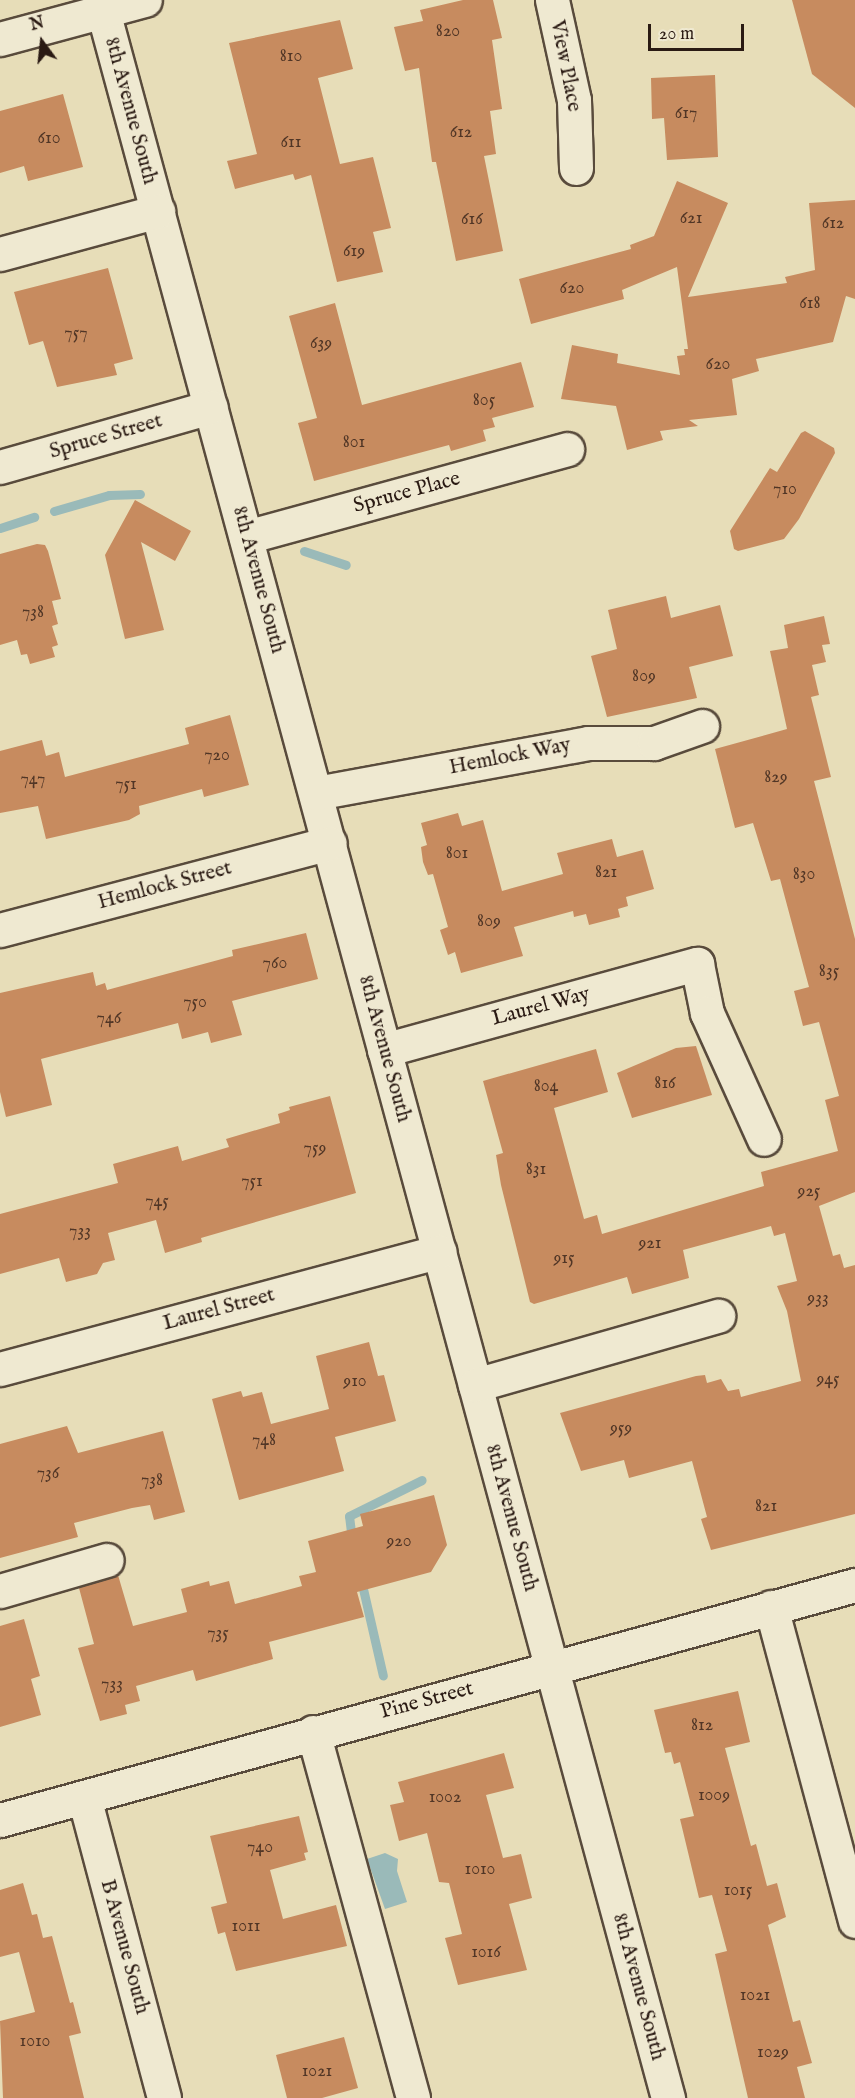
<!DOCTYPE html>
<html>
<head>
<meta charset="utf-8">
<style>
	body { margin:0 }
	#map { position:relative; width:855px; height:2098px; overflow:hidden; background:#e7ddb8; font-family:"IM FELL English",serif }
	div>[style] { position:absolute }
	.water>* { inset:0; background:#9abab9 }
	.stream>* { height:9px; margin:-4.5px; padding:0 4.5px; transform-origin:4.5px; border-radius:4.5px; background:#9abab9 }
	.building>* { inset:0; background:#c78b5f }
	.roads { filter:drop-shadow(2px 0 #594b3c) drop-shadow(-2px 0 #594b3c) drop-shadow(0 2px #594b3c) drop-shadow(0 -2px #594b3c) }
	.minor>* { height:33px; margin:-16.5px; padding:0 16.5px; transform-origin:16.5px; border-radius:16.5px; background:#efe9d1 }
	span { translate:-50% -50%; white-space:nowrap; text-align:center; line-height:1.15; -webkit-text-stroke:4.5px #efe9d1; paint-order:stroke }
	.number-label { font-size:18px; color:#513626 }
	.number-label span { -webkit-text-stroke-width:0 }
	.street-label { font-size:21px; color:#2a1a13 }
	.north { position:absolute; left:12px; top:12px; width:60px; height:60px; -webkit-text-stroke:4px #efe9d1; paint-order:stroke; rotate:345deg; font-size:16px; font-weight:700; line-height:24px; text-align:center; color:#2a1a13 }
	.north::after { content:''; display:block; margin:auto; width:21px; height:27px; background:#2a1a13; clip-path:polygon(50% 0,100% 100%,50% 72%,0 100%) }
	.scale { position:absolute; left:648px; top:24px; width:96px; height:27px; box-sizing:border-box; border:3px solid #2a1a13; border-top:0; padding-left:8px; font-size:18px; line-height:21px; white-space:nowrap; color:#2a1a13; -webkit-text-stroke:4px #efe9d1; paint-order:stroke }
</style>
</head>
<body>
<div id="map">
	<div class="water">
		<div style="clip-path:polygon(385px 1853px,398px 1859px,397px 1871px,407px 1902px,385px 1909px,367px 1859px)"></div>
	</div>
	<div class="stream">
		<div style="left:54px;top:511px;width:57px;rotate:-16.2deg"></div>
		<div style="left:109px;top:495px;width:31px;rotate:-2deg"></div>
		<div style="left:0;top:528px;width:36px;rotate:-18deg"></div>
		<div style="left:304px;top:551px;width:44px;rotate:18.4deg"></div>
		<div style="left:352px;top:1540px;width:24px;rotate:-97deg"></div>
		<div style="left:349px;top:1516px;width:81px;rotate:-26.3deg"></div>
		<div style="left:361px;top:1580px;width:98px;rotate:77.1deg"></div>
	</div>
	<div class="building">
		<div style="clip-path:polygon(463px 0,493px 0,502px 38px,492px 40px,502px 109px,490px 111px,496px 154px,484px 156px,503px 251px,456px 261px,436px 162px,432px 162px,419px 68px,405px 71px,394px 27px,423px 21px,420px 10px)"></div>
		<div style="clip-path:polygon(792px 0,855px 0,855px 108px,812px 74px)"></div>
		<div style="clip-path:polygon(340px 20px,353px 69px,318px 78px,340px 164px,373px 157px,391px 228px,373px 232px,383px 272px,337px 282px,311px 175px,295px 180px,293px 174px,235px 189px,227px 161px,257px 154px,229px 43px)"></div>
		<div style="clip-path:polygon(715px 75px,718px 157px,667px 160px,664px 118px,652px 119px,651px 78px)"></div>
		<div style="clip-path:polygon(63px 94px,83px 167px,28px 181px,24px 166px,0 173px,0 111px)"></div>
		<div style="clip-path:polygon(677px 181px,728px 203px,688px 297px,787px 283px,785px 277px,815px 270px,809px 203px,855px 200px,855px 299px,846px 296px,833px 342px,756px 359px,759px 371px,732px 379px,737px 415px,689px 420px,698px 426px,660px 431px,663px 440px,627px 450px,616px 406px,561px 399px,572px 345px,618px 354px,617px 363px,680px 375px,677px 356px,685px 355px,684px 349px,688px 349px,677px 267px,622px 290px,624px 299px,531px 324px,519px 279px,631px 249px,630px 245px,654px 236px)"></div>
		<div style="clip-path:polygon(108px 268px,133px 359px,114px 364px,117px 375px,57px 387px,43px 341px,29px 345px,14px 292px)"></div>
		<div style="clip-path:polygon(335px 303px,362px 405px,521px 362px,534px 407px,492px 418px,495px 427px,483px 430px,486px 441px,451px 451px,449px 445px,314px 481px,298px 423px,317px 418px,289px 316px)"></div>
		<div style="clip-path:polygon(805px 431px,834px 448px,835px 453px,799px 519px,784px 539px,738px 551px,734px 549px,730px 531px,770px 468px,777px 472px,801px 433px)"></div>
		<div style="clip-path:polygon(135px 500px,191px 531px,175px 561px,141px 542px,164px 630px,125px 639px,105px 555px)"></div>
		<div style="clip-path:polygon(37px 544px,45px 545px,48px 551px,61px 599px,52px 601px,58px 624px,52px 626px,58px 645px,52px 647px,55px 657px,30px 664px,27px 654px,21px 655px,17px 640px,0 645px,0 554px)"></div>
		<div style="clip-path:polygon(666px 596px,671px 618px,720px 605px,733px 656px,689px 667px,697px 698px,607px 717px,591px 656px,617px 649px,608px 610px)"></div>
		<div style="clip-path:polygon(824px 616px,830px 644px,822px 645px,826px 662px,812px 665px,819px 695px,811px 697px,831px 777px,814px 781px,855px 939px,855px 1192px,819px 1206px,833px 1256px,840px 1254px,844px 1268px,855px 1265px,855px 1514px,711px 1550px,701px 1519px,707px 1517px,692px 1461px,629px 1478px,624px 1460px,581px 1471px,560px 1413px,696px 1376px,705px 1375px,707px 1383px,721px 1379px,728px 1391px,739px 1389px,741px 1397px,801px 1381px,787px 1311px,777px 1286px,797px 1281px,785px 1233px,774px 1236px,771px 1226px,683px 1250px,689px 1278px,632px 1294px,627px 1277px,534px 1304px,530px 1302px,501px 1185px,496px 1155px,503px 1153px,483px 1081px,596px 1049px,608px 1092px,554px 1108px,584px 1219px,597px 1215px,602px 1234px,764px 1186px,761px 1172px,838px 1151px,825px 1100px,839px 1096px,819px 1022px,803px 1026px,794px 991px,809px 987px,780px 879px,771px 881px,753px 823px,735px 828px,715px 749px,787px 729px,770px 651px,788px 648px,784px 625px)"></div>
		<div style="clip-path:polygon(230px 715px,249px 785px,204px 797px,202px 789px,139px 806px,140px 814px,129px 820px,46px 839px,38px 806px,0 813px,0 751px,42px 740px,46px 756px,59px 752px,65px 777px,189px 744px,185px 728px)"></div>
		<div style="clip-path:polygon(458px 813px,462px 826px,483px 820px,502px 891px,563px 874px,557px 853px,612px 839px,617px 857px,643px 850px,654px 889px,626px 897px,628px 906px,618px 909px,620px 917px,589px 925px,586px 914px,574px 917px,573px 911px,514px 927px,523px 956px,461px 973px,455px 952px,448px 955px,440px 930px,448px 927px,433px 874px,428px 875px,423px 862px,421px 847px,427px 845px,421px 823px)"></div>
		<div style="clip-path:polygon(306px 933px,318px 979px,232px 1001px,242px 1035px,211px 1043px,208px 1032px,182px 1039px,178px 1023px,41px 1059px,52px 1105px,6px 1117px,0 1092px,0 993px,93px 972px,96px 986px,105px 983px,107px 990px,233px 956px,232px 950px)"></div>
		<div style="clip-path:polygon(696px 1046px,712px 1095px,632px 1118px,617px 1073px,676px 1048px)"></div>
		<div style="clip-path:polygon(330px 1096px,356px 1193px,201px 1238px,202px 1242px,165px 1253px,156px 1220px,108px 1233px,115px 1260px,103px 1263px,97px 1274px,66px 1282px,59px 1258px,0 1274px,0 1214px,118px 1183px,113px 1164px,178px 1146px,182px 1161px,229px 1147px,226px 1139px,280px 1123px,278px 1114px,290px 1110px,289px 1107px)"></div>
		<div style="clip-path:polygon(369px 1342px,378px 1376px,384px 1375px,396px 1421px,335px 1437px,344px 1471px,239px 1500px,212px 1399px,241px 1391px,243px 1397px,262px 1392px,271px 1424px,329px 1409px,316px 1356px)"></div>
		<div style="clip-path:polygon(67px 1426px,78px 1453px,163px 1431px,185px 1512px,154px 1520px,150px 1505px,132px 1508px,74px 1523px,78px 1537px,0 1558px,0 1444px)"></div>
		<div style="clip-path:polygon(434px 1495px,447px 1545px,431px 1572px,357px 1592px,364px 1617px,269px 1642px,273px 1659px,196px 1681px,193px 1670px,136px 1686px,140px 1701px,125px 1705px,127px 1714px,100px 1721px,78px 1648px,94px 1644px,79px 1588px,118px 1575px,133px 1626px,187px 1612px,181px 1589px,209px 1581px,210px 1586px,229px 1581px,235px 1604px,302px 1586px,299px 1576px,316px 1572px,308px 1541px,363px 1526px,360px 1514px)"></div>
		<div style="clip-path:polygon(24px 1619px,40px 1676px,31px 1679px,41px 1715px,0 1727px,0 1626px)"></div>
		<div style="clip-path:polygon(738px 1691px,750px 1742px,725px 1748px,751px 1846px,756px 1844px,767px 1886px,777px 1883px,786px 1917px,768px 1925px,793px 2022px,800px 2020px,812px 2063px,797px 2067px,805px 2098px,748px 2098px,715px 1954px,727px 1951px,712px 1895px,699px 1898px,680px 1819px,694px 1816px,680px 1762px,674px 1764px,671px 1752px,665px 1753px,654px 1710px)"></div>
		<div style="clip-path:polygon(504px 1753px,514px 1788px,486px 1795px,503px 1858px,521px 1854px,532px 1898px,509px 1904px,527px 1970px,458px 1985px,445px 1938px,462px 1934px,449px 1883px,439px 1882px,427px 1833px,399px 1841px,390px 1805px,404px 1802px,398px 1782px)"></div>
		<div style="clip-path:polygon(299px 1816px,308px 1852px,304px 1853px,306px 1860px,270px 1870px,283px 1919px,336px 1905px,347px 1946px,236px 1971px,225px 1932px,218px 1934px,211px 1907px,227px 1903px,210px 1836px)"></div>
		<div style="clip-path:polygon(23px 1883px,32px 1915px,37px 1914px,43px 1938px,52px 1936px,70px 2003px,73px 2002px,81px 2033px,69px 2036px,84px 2098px,3px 2098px,0 2021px,35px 2012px,19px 1952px,0 1957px,0 1890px)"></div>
		<div style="clip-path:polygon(344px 2037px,358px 2088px,322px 2098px,287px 2098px,276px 2055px)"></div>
	</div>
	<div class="roads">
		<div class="minor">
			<div style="left:100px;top:0;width:2174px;rotate:74.85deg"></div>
			<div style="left:552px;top:0;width:102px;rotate:77.6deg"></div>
			<div style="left:574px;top:100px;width:68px;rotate:88.3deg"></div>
			<div style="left:0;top:39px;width:150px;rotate:-15.1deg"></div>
			<div style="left:0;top:254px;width:164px;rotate:-15.2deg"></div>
			<div style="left:0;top:467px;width:219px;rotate:-15.9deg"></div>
			<div style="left:246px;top:537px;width:333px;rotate:-15.3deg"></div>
			<div style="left:316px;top:793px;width:277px;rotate:-10.4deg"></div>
			<div style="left:588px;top:743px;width:66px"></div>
			<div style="left:654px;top:743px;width:51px;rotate:-19.5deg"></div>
			<div style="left:0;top:930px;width:341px;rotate:-14.8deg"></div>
			<div style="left:384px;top:1050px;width:325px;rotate:-15.4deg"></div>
			<div style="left:697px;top:964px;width:50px;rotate:78.5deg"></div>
			<div style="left:707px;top:1013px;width:138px;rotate:65.7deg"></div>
			<div style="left:0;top:1369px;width:455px;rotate:-15deg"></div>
			<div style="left:475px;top:1385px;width:253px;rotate:-15.9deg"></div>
			<div style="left:0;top:1591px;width:111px;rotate:-16.2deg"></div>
			<div style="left:771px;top:1607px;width:325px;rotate:75deg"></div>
			<div style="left:313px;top:1732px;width:379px;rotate:74.7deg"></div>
			<div style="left:84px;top:1797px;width:311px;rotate:75.1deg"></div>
			<div style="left:0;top:1820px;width:887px;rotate:-15.37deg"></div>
		</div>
	</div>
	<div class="number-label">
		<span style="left:448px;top:32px">820</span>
		<span style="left:291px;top:57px">810</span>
		<span style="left:686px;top:114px">617</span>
		<span style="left:461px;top:133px">612</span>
		<span style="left:49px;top:139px">610</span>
		<span style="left:291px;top:143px">611</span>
		<span style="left:691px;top:219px">621</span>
		<span style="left:472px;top:220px">616</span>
		<span style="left:833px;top:224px">612</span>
		<span style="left:354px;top:252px">619</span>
		<span style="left:572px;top:289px">620</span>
		<span style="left:810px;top:304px">618</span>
		<span style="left:76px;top:334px">757</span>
		<span style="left:321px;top:344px">639</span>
		<span style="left:718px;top:365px">620</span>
		<span style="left:484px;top:401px">805</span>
		<span style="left:354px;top:443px">801</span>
		<span style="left:785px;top:490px">710</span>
		<span style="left:33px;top:613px">738</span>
		<span style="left:644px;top:677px">809</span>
		<span style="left:217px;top:756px">720</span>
		<span style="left:776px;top:778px">829</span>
		<span style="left:33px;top:780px">747</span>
		<span style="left:126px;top:785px">751</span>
		<span style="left:457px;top:854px">801</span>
		<span style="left:606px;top:873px">821</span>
		<span style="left:804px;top:875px">830</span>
		<span style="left:489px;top:922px">809</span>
		<span style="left:275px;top:964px">760</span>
		<span style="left:829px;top:972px">835</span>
		<span style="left:195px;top:1003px">750</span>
		<span style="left:109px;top:1019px">746</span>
		<span style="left:665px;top:1084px">816</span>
		<span style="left:546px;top:1087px">804</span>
		<span style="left:315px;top:1149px">759</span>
		<span style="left:536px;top:1170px">831</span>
		<span style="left:252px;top:1182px">751</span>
		<span style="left:809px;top:1192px">925</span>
		<span style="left:157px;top:1202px">745</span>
		<span style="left:80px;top:1232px">733</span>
		<span style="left:650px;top:1244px">921</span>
		<span style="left:564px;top:1259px">915</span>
		<span style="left:818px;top:1299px">933</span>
		<span style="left:828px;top:1380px">945</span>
		<span style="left:355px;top:1382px">910</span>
		<span style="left:621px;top:1429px">959</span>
		<span style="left:264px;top:1441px">748</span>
		<span style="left:48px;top:1474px">736</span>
		<span style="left:152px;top:1481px">738</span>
		<span style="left:766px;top:1507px">821</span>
		<span style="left:399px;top:1542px">920</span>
		<span style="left:218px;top:1634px">735</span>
		<span style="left:112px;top:1685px">733</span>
		<span style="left:702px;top:1726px">812</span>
		<span style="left:714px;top:1796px">1009</span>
		<span style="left:445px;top:1798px">1002</span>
		<span style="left:260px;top:1848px">740</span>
		<span style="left:480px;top:1870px">1010</span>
		<span style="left:738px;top:1891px">1015</span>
		<span style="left:246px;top:1927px">1011</span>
		<span style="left:486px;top:1953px">1016</span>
		<span style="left:755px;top:1996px">1021</span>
		<span style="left:35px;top:2042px">1010</span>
		<span style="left:773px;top:2053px">1029</span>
		<span style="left:317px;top:2072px">1021</span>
	</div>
	<div class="street-label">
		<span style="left:565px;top:66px;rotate:79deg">View Place</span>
		<span style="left:130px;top:111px;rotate:75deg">8th Avenue South</span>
		<span style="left:106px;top:437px;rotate:-16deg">Spruce Street</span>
		<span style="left:407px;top:493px;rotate:-15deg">Spruce Place</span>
		<span style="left:258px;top:580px;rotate:75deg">8th Avenue South</span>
		<span style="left:510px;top:757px;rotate:-11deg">Hemlock Way</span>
		<span style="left:165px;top:886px;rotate:-15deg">Hemlock Street</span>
		<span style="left:541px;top:1007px;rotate:-15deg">Laurel Way</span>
		<span style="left:384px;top:1049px;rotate:75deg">8th Avenue South</span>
		<span style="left:219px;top:1310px;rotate:-15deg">Laurel Street</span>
		<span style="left:511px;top:1518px;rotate:75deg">8th Avenue South</span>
		<span style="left:427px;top:1701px;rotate:-15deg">Pine Street</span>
		<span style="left:124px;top:1947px;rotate:75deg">B Avenue South</span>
		<span style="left:638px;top:1987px;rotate:75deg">8th Avenue South</span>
	</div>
	<div class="north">N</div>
	<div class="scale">20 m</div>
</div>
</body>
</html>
